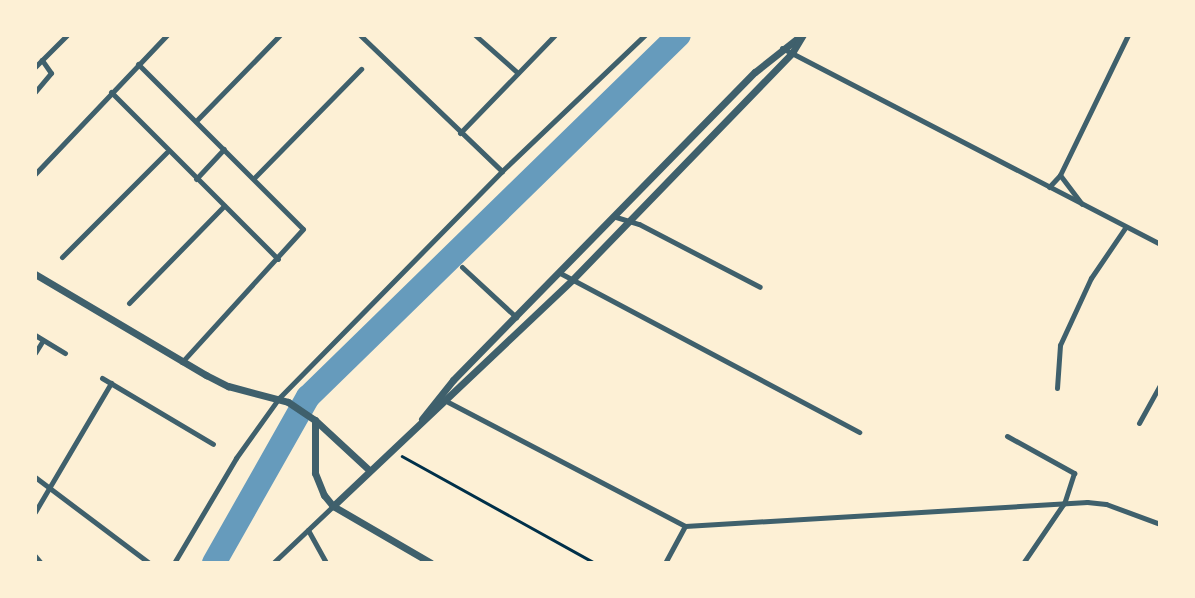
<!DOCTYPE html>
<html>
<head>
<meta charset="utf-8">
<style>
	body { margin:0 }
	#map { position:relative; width:1195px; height:598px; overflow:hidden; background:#fdf0d5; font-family:Commissioner,sans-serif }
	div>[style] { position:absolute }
	.river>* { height:24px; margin:-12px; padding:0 12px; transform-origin:12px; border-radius:12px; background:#669bbc }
	.path>* { height:2.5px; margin:-1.25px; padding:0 1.25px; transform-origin:1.25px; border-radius:1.25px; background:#003049 }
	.minor>* { height:5px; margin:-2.5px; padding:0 2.5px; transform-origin:2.5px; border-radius:2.5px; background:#3f606c }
	.tertiary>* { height:7px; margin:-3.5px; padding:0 3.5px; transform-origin:3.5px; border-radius:3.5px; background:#3f606c }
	span { translate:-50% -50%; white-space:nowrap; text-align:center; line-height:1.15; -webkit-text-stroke:7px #fdf0d5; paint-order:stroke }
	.frame { position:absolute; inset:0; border:37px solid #fdf0d5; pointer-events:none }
</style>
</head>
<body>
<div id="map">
	<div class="river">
		<div style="left:214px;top:563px;width:191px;rotate:-60.5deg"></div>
		<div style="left:308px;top:397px;width:518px;rotate:-44.3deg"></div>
	</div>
	<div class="path">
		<div style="left:402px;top:456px;width:221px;rotate:29deg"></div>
	</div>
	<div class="minor">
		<div style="left:360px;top:35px;width:197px;rotate:43.8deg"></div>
		<div style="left:475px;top:35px;width:57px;rotate:41.5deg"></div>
		<div style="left:782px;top:48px;width:426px;rotate:27.4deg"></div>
		<div style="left:138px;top:64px;width:233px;rotate:45deg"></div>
		<div style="left:303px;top:229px;width:180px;rotate:132.3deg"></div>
		<div style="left:35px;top:67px;width:45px;rotate:-45deg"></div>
		<div style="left:35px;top:92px;width:25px;rotate:-50deg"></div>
		<div style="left:51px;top:73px;width:16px;rotate:-125deg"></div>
		<div style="left:111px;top:92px;width:236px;rotate:45deg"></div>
		<div style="left:196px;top:121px;width:120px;rotate:-45.7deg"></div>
		<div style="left:460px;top:133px;width:136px;rotate:-45.9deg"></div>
		<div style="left:35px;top:174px;width:192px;rotate:-46.5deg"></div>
		<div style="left:1060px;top:175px;width:36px;rotate:53deg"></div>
		<div style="left:254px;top:178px;width:153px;rotate:-45.5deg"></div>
		<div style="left:196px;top:179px;width:41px;rotate:-47deg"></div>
		<div style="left:1049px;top:187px;width:16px;rotate:-47deg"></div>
		<div style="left:1060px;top:175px;width:156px;rotate:-64.1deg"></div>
		<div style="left:616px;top:217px;width:24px;rotate:17deg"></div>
		<div style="left:639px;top:224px;width:136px;rotate:27.5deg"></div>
		<div style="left:62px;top:257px;width:148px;rotate:-45deg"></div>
		<div style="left:462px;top:267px;width:74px;rotate:42.8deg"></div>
		<div style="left:560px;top:273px;width:339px;rotate:28deg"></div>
		<div style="left:129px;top:303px;width:136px;rotate:-45.6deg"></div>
		<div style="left:35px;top:335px;width:35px;rotate:31deg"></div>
		<div style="left:35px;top:353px;width:15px;rotate:-58deg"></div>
		<div style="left:102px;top:378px;width:129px;rotate:30.7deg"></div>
		<div style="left:1057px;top:388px;width:43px;rotate:-86deg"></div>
		<div style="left:1060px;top:345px;width:74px;rotate:-65.2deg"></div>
		<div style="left:1091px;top:278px;width:60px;rotate:-55.8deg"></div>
		<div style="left:448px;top:402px;width:267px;rotate:27.6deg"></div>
		<div style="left:685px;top:526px;width:403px;rotate:-3.4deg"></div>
		<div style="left:1087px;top:502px;width:19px;rotate:6deg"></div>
		<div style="left:1106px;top:504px;width:58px;rotate:20.3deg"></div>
		<div style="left:1139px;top:423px;width:43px;rotate:-61.1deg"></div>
		<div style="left:1007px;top:436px;width:77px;rotate:28.9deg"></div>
		<div style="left:1074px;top:473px;width:32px;rotate:108deg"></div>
		<div style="left:1064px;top:503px;width:73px;rotate:124.3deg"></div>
		<div style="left:35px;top:477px;width:143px;rotate:37deg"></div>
		<div style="left:35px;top:512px;width:150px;rotate:-59.5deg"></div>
		<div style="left:308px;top:530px;width:38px;rotate:61deg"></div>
		<div style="left:35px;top:556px;width:9px;rotate:49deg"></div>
		<div style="left:174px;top:563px;width:122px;rotate:-59.4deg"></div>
		<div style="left:236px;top:458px;width:74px;rotate:-54.4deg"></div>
		<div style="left:279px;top:398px;width:318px;rotate:-45.5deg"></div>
		<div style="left:502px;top:171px;width:197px;rotate:-43.6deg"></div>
		<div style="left:273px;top:563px;width:83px;rotate:-43.5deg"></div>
		<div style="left:665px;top:563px;width:42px;rotate:-61.6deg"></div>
	</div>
	<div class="tertiary">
		<div style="left:35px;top:274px;width:199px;rotate:30.6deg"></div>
		<div style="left:206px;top:375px;width:25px;rotate:27deg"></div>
		<div style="left:228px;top:386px;width:62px;rotate:14.9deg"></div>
		<div style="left:288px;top:402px;width:32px;rotate:34deg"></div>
		<div style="left:315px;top:420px;width:74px;rotate:42.8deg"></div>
		<div style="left:422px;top:419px;width:50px;rotate:-51.5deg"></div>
		<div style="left:453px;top:380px;width:431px;rotate:-45.6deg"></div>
		<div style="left:755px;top:72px;width:56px;rotate:-38.5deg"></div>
		<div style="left:315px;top:420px;width:53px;rotate:90deg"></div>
		<div style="left:315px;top:473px;width:24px;rotate:68deg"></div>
		<div style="left:324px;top:495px;width:14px;rotate:51deg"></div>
		<div style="left:333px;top:506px;width:113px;rotate:30.2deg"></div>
		<div style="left:333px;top:506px;width:329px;rotate:-43.4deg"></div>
		<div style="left:572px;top:280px;width:316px;rotate:-45.9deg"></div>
		<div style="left:792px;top:53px;width:21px;rotate:-59deg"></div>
	</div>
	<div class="frame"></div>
</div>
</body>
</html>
